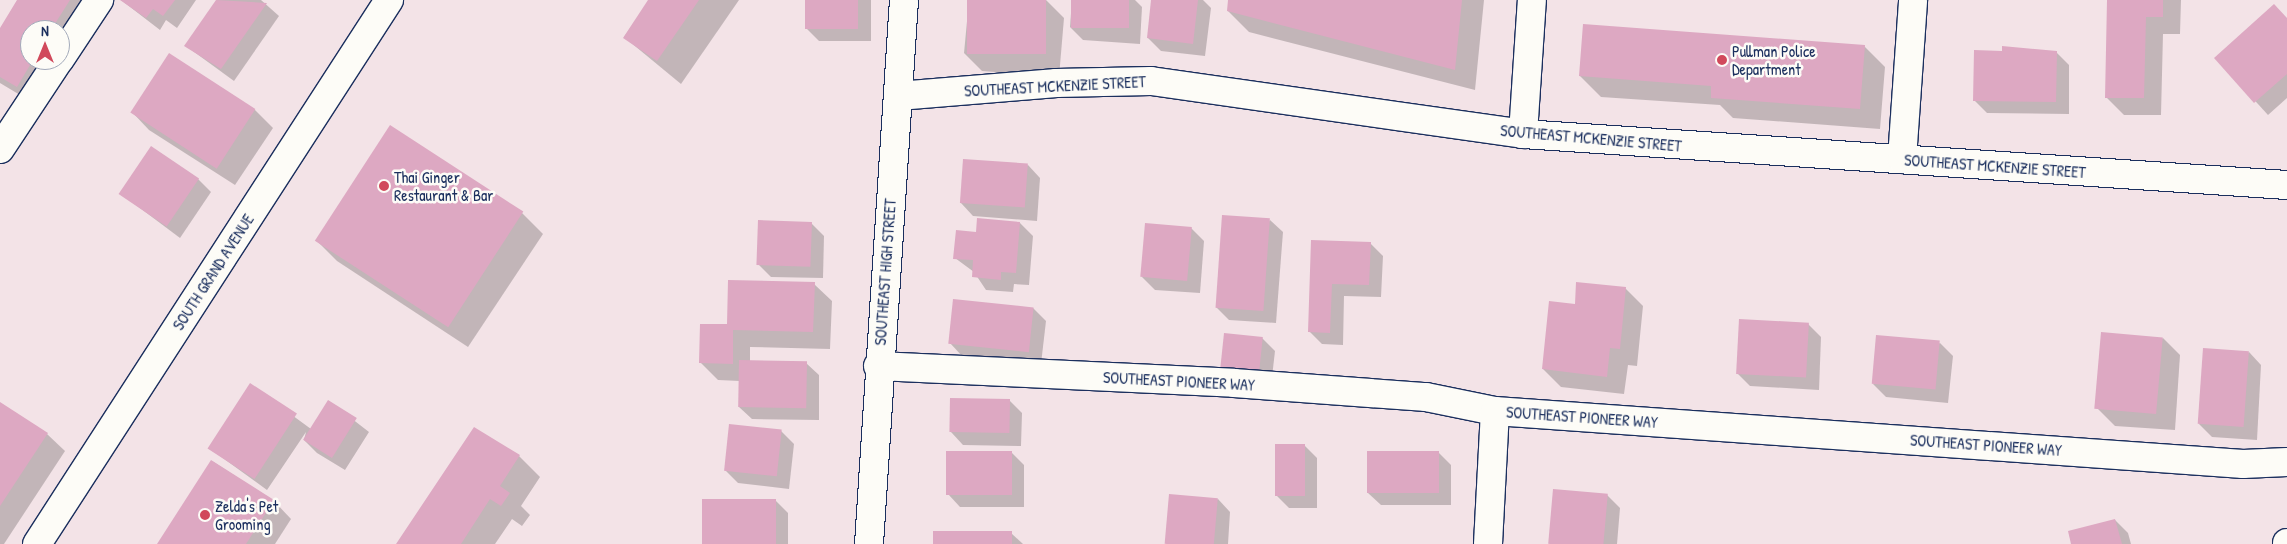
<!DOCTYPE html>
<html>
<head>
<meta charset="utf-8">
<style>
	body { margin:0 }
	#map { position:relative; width:2287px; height:544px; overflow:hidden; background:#f3e3e7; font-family:"Patrick Hand",sans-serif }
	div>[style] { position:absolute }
	.shadow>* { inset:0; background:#0003 }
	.building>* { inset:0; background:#dda8c2; transform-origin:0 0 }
	.roads { filter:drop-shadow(1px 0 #1b2f5e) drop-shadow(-1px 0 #1b2f5e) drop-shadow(0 1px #1b2f5e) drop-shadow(0 -1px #1b2f5e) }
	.minor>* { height:28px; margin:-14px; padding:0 14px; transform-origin:14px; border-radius:14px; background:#fdfcf7 }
	.major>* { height:28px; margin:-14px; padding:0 14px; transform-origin:14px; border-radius:14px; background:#fdfcf7 }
	.dots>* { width:14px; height:14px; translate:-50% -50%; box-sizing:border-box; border:2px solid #fdfcf7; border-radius:50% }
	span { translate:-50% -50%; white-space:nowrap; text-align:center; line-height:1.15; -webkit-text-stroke:5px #fdfcf7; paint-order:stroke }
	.poi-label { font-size:16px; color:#1b2f5e }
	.left { translate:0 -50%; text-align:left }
	.street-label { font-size:16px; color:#1b2f5e }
	.north { position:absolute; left:20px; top:20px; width:50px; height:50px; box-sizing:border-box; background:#fdfcf7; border:1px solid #a3aaba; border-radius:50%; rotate:0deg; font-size:14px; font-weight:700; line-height:20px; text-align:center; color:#1b2f5e }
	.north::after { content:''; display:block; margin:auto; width:18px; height:22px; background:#d1495b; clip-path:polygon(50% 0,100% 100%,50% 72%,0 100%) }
</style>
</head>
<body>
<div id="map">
	<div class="shadow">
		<div style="clip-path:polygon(evenodd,18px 0,98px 0,35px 104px,0 83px,0 30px,18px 0,30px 30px,60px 30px,60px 60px,30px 60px,30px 30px)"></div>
		<div style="clip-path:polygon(121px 0,196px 0,177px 28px,166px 20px,160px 30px)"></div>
		<div style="clip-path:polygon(217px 0,261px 0,279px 16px,234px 81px,186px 46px)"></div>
		<div style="clip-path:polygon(650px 0,739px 0,681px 84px,624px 37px)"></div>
		<div style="clip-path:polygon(806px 0,871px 0,871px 41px,819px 41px,806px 28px)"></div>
		<div style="clip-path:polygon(969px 0,1046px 0,1064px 18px,1059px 77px,982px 71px,964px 53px)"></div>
		<div style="clip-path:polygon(1072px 0,1135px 0,1142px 7px,1140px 44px,1083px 40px,1070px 27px)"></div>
		<div style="clip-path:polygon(1153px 0,1203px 0,1211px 8px,1205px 56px,1161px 51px,1148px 38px)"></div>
		<div style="clip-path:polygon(1229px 0,1484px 0,1475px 90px,1249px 32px,1228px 11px)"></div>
		<div style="clip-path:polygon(2108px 0,2181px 0,2180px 34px,2163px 34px,2161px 115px,2124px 115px,2106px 97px)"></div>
		<div style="clip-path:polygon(2287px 19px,2287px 98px,2268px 115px,2216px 58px)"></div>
		<div style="clip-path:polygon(1864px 46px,1885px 67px,1880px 129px,1733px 118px,1720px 105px,1601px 97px,1580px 76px)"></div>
		<div style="clip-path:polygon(2056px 52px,2069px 65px,2069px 114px,1987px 113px,1975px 101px)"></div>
		<div style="clip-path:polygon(255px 110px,273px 128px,235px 185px,149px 130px,132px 112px)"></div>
		<div style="clip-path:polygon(1028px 165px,1040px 178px,1037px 221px,973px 216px,961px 203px)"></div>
		<div style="clip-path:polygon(198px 179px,211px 192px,180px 238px,120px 193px)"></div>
		<div style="clip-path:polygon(522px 213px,543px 234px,468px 347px,337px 261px,316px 240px)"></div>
		<div style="clip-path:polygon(1270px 220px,1283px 232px,1276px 323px,1229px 320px,1216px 307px)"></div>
		<div style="clip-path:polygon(811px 223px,824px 236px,823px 278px,771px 277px,758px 264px)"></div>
		<div style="clip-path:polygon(1020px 223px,1033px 236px,1029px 285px,1014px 284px,1013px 292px,986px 290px,974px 272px,955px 258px,977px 233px)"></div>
		<div style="clip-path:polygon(1191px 228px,1204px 241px,1200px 293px,1155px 290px,1142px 277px)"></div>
		<div style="clip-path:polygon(1313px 241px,1370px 243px,1383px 256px,1381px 297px,1344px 296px,1343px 345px,1322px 344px,1309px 331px)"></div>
		<div style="clip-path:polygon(814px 284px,832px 301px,830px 349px,750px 347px,750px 362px,806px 363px,819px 375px,819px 420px,752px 419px,739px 407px,740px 381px,718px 380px,700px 362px,728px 326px)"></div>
		<div style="clip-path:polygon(1625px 288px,1643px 306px,1637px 366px,1628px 365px,1624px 394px,1561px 387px,1543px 369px)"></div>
		<div style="clip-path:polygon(1033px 308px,1046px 321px,1041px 364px,962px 356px,950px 343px)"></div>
		<div style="clip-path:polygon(1808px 324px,1821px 337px,1819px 390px,1750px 386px,1737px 373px)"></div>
		<div style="clip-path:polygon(1262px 338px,1275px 351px,1271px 386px,1234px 382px)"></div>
		<div style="clip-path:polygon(2163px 338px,2180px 355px,2175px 430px,2115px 426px,2097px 408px)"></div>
		<div style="clip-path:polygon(1940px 343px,1953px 356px,1948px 403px,1886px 397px,1873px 384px)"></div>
		<div style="clip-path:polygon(2249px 352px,2261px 365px,2257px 440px,2212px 437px,2199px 424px)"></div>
		<div style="clip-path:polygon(251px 385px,311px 429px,329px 401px,369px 432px,345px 470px,317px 453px,304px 440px,306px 432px,267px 490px,209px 448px)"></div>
		<div style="clip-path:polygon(1009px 400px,1022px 413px,1021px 446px,963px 445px,951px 432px)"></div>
		<div style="clip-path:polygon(0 403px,47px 434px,65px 451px,4px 544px,0 544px)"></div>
		<div style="clip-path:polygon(474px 429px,519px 456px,540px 477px,521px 506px,530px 515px,522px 526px,512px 519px,495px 544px,397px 544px)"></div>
		<div style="clip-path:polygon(781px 431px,794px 444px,789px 489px,738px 483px,725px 470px)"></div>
		<div style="clip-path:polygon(1304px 445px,1317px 458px,1317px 508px,1289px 508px,1276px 495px)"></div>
		<div style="clip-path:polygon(1011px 452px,1024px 465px,1024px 507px,960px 507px,948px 494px)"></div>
		<div style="clip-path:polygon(1438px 452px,1451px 465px,1451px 505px,1381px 505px,1368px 493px)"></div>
		<div style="clip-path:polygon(212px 461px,274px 501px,291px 519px,275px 544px,159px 544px)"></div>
		<div style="clip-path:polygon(1607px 495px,1620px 508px,1617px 544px,1549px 544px)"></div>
		<div style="clip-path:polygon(1218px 499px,1230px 512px,1228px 544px,1166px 544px)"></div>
		<div style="clip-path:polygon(775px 500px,788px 513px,788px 544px,704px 544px)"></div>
		<div style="clip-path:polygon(2115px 520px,2128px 533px,2131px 544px,2072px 544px)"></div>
		<div style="clip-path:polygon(1011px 533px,1023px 544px,935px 544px)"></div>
	</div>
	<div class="building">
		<div style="clip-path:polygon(17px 0,70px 0,51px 30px,30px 30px,33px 60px,17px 87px,0 77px,0 28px)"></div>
		<div style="clip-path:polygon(120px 0,175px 0,163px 16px,153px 9px,146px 18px)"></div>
		<div style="clip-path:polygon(216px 0,267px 3px,221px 69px,184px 46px)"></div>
		<div style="clip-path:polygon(648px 0,699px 0,657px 61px,623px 38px)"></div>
		<div style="left:805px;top:0;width:53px;height:29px"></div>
		<div style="left:967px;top:0;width:79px;height:54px"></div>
		<div style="left:1071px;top:0;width:58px;height:28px"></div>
		<div style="clip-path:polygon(1151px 0,1198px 0,1193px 44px,1147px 38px)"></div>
		<div style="clip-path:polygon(1228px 0,1462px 0,1455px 70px,1227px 11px)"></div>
		<div style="clip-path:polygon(2107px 0,2163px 0,2163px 17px,2146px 17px,2144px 98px,2105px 98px)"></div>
		<div style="clip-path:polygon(2274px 4px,2287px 18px,2287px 74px,2254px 103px,2214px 58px)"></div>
		<div style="clip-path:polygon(1583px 24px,1865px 45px,1860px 109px,1711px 98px,1711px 86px,1579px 76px)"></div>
		<div style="clip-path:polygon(2002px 46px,2057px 51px,2056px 102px,1973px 101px,1974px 50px,2002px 51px)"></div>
		<div style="left:169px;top:53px;width:103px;height:71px;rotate:33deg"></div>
		<div style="left:390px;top:125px;width:159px;height:138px;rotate:33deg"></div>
		<div style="left:151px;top:146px;width:58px;height:58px;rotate:34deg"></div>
		<div style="left:963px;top:159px;width:65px;height:44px;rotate:4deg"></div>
		<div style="left:1222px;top:215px;width:48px;height:93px;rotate:4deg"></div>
		<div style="clip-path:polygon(977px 218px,1020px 222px,1016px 273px,1001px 272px,1001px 280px,972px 277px,973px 260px,953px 259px,956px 230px,976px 232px)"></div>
		<div style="left:758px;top:220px;width:54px;height:45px;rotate:2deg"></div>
		<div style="left:1145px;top:223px;width:47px;height:54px;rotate:5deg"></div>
		<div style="clip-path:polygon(1311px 240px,1371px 242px,1369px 285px,1332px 284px,1330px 333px,1308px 332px)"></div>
		<div style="clip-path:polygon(728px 280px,815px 282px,813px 332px,733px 330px,733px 364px,699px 363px,700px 324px,727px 324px)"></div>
		<div style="clip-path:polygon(1576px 282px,1626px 287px,1620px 349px,1610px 348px,1607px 377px,1542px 369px,1549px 301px,1575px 304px)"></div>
		<div style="left:953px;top:299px;width:81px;height:45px;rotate:6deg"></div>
		<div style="left:1739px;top:319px;width:70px;height:55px;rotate:3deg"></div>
		<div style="left:2101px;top:332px;width:62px;height:77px;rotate:5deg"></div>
		<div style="left:1224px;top:333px;width:39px;height:37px;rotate:6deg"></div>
		<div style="left:1876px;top:335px;width:64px;height:49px;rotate:5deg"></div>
		<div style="left:2203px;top:348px;width:46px;height:76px;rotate:4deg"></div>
		<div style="left:739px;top:360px;width:68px;height:47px;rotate:1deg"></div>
		<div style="left:250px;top:383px;width:56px;height:78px;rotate:33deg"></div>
		<div style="left:950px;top:398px;width:60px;height:34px;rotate:1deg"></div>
		<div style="left:328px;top:400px;width:34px;height:47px;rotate:32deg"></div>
		<div style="clip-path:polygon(0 402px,48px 433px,0 506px)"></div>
		<div style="left:729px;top:424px;width:53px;height:47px;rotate:6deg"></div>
		<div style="clip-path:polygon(474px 427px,520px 455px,500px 486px,510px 493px,501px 506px,490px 499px,461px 544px,396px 544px)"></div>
		<div style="left:1275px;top:444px;width:30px;height:52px"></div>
		<div style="left:946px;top:451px;width:66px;height:44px"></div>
		<div style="left:1367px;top:451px;width:72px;height:42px"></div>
		<div style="clip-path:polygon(211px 460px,274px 500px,246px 544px,157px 544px)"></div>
		<div style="left:1553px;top:489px;width:55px;height:55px;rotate:5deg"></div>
		<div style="left:1169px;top:494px;width:49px;height:50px;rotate:5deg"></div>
		<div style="left:702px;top:499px;width:74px;height:45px"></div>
		<div style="clip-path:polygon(2115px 519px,2122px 544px,2071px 544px,2068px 531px)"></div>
		<div style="left:933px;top:531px;width:79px;height:13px"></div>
	</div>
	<div class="roads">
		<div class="minor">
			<div style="left:60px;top:59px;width:71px;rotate:-56.5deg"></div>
			<div style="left:898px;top:96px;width:159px;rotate:-4.7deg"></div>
			<div style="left:1056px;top:83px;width:95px;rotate:-1.2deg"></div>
			<div style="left:1151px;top:81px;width:376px;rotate:8.1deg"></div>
			<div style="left:1523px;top:134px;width:766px;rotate:3.82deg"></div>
			<div style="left:1523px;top:134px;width:134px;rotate:-86.2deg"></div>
			<div style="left:0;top:149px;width:107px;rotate:-56.5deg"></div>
			<div style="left:1902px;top:159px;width:159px;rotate:-86deg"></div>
			<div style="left:878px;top:366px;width:356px;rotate:2.7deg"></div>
			<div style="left:1234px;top:383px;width:193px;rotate:4.2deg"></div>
			<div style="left:1426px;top:397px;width:70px;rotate:11.5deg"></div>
			<div style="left:1495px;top:411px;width:750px;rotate:4.05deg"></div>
			<div style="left:2243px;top:464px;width:44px;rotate:-2.6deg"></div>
			<div style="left:869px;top:544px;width:545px;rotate:-86.32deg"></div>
			<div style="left:1488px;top:544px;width:133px;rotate:-87deg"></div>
			<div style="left:2287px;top:544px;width:1px;rotate:-90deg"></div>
		</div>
		<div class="major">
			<div style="left:37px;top:544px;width:648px;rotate:-57.09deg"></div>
		</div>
	</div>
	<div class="dots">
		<div style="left:1722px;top:60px;background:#d1495b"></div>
		<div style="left:384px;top:186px;background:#d1495b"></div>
		<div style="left:205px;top:515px;background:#d1495b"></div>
	</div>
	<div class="poi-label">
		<span class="left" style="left:1732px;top:60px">Pullman Police<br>Department</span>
		<span class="left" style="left:394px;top:186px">Thai Ginger<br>Restaurant &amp; Bar</span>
		<span class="left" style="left:215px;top:515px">Zelda's Pet<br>Grooming</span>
	</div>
	<div class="street-label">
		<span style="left:1055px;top:86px;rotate:-3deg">SOUTHEAST MCKENZIE STREET</span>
		<span style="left:1591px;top:138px;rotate:5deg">SOUTHEAST MCKENZIE STREET</span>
		<span style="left:1995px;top:166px;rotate:4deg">SOUTHEAST MCKENZIE STREET</span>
		<span style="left:213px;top:272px;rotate:-57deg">SOUTH GRAND AVENUE</span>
		<span style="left:885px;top:272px;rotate:-86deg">SOUTHEAST HIGH STREET</span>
		<span style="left:1179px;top:381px;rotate:3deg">SOUTHEAST PIONEER WAY</span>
		<span style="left:1582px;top:417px;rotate:4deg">SOUTHEAST PIONEER WAY</span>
		<span style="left:1986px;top:445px;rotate:4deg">SOUTHEAST PIONEER WAY</span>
	</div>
	<div class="north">N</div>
</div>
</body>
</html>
